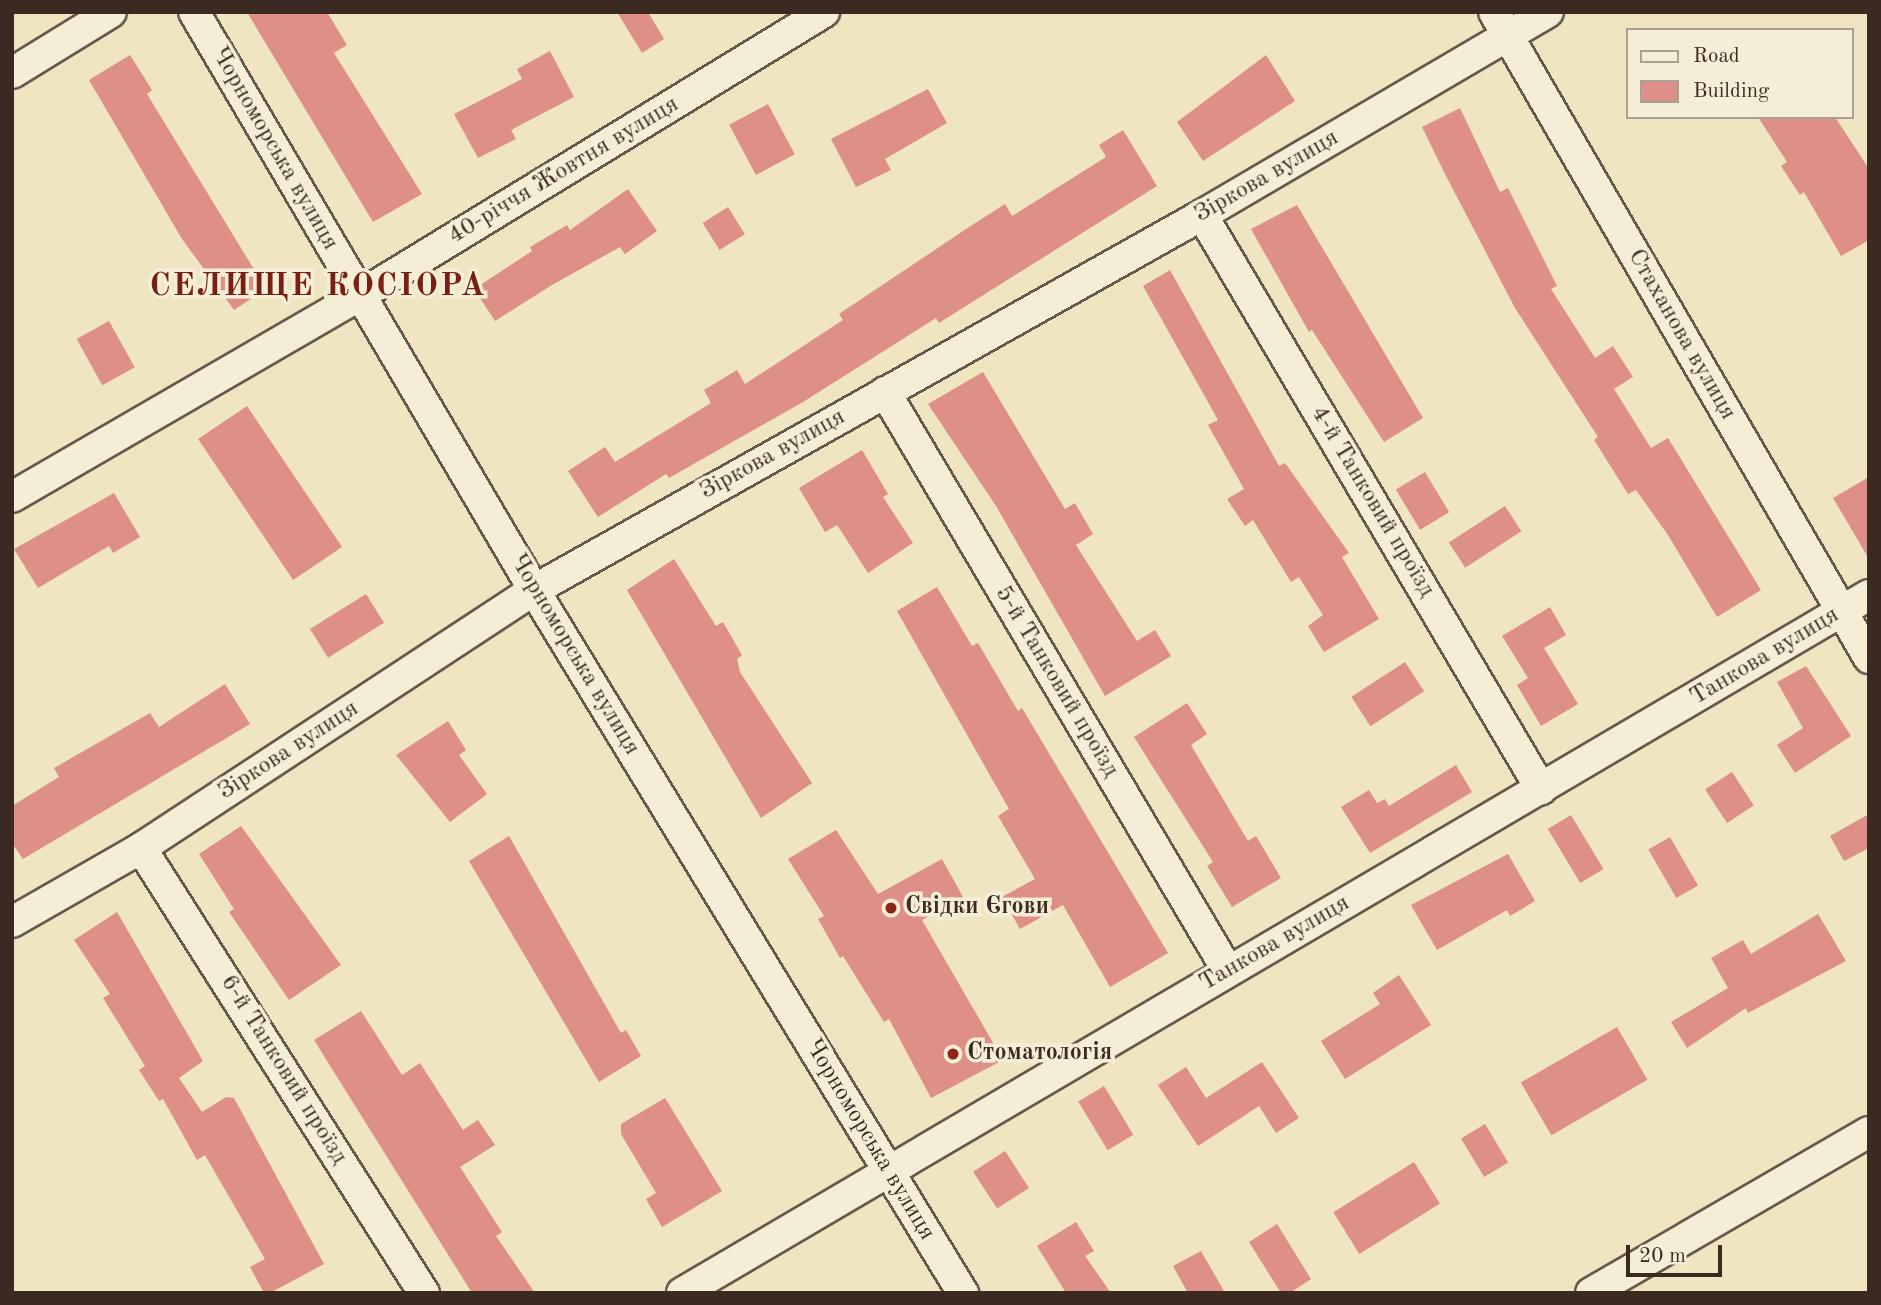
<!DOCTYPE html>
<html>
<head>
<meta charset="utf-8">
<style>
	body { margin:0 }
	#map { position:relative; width:1881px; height:1305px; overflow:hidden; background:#efe5c1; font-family:"Old Standard TT",serif }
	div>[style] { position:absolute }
	.building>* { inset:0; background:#dd8f88; transform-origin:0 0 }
	.roads { filter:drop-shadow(2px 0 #67594a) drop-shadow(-2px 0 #67594a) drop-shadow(0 2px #67594a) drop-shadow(0 -2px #67594a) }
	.minor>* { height:30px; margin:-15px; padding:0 15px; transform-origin:15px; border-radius:15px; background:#f5eed7 }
	.dots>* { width:19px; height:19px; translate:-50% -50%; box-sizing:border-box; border:4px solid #f5eed7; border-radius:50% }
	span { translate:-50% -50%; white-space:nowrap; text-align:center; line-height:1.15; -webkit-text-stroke:7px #f5eed7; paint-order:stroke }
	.street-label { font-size:24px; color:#3a2a22 }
	.poi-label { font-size:24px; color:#3a2a22; font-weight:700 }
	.left { translate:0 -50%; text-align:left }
	.district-label { font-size:32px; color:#7a1f14; font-weight:700; letter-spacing:2px }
	.frame { position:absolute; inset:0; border:14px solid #3a2a22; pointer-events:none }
	.legend { position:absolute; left:1626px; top:28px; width:228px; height:91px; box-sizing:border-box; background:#f5eed7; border:2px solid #aaa08f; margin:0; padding:9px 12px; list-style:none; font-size:21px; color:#3a2a22 }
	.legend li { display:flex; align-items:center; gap:14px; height:35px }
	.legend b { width:35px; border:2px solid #aaa08f }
	.scale { position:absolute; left:1626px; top:1245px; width:96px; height:32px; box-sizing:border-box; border:4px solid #3a2a22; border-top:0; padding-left:9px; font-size:21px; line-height:24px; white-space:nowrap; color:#3a2a22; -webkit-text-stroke:5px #f5eed7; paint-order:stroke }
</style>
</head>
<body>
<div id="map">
	<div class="building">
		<div style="clip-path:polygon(247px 12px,327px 12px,347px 45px,334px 53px,422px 194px,373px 222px)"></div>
		<div style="clip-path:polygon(617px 12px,648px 12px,664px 39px,642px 53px)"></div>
		<div style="clip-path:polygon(550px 51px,574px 97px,511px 130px,516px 139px,478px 158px,454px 114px,522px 79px,517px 69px)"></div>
		<div style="clip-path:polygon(130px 55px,152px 90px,147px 94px,266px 289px,234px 310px,182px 239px,89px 80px)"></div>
		<div style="clip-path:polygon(1266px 55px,1295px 101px,1203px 161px,1177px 122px)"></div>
		<div style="clip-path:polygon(928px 89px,947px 123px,885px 159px,891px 170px,856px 187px,831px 139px)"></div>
		<div style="left:768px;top:104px;width:57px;height:44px;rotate:62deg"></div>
		<div style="clip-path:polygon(1460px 108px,1500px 192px,1508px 188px,1557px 286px,1551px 289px,1595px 358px,1613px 346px,1633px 377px,1614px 389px,1651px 448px,1668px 438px,1761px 590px,1717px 617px,1668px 535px,1636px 490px,1628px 494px,1594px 440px,1598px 437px,1515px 308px,1446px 176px,1422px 127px)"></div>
		<div style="clip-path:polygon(1758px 117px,1835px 117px,1869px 169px,1869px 240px,1841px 256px,1804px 192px,1800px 195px,1781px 166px,1787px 162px)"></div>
		<div style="clip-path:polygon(1123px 130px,1157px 186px,939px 323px,936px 318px,803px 402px,669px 478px,666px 474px,598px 517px,568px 471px,605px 447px,615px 462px,711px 403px,704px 390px,737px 370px,745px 384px,843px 320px,839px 314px,969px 227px,1005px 204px,1012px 216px,1106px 157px,1099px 145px)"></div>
		<div style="clip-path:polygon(628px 189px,657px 231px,625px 254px,620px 247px,552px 285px,495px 321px,474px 289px,532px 251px,530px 247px,567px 225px,570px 230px)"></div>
		<div style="clip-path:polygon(1297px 205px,1423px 418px,1384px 442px,1312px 330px,1309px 332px,1251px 229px)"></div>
		<div style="left:728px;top:207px;width:32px;height:30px;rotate:58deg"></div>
		<div style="clip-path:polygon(1170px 270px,1279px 466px,1285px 463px,1349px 553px,1342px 557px,1379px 619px,1324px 652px,1308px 626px,1323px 615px,1299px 577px,1291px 582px,1253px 520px,1245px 526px,1227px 499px,1244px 489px,1208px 425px,1218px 420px,1143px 286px)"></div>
		<div style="left:109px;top:321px;width:53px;height:37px;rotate:61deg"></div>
		<div style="clip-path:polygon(983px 372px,1065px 509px,1075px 503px,1093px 534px,1076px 545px,1137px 641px,1155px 630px,1171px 656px,1105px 696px,996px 506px,928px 404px)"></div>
		<div style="left:247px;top:406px;width:170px;height:59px;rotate:56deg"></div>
		<div style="clip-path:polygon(862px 450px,888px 494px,883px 497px,913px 543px,868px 573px,837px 525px,825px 532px,799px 488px)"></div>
		<div style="left:1425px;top:472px;width:47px;height:34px;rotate:59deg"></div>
		<div style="clip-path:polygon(1869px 477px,1869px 559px,1833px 498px)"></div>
		<div style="clip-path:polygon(114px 493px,140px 537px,113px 553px,109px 546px,38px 588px,14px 549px)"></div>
		<div style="left:1505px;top:506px;width:30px;height:67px;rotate:57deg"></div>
		<div style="clip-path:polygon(674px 559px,716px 626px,723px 622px,742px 655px,737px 659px,740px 672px,812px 783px,761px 818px,627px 590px)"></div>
		<div style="clip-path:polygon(937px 587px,972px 646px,978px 643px,1018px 711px,1022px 708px,1168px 953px,1110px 987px,1063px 905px,1020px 929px,1002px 897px,1035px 879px,998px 816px,1009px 809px,897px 611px)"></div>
		<div style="left:366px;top:594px;width:34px;height:66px;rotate:58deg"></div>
		<div style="clip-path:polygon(1550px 607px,1566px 635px,1544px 648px,1578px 704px,1541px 726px,1517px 685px,1528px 678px,1502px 636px)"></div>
		<div style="left:1405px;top:662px;width:35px;height:64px;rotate:57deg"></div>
		<div style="clip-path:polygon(1806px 666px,1851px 736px,1795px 773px,1777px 745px,1803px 728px,1777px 682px)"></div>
		<div style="clip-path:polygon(225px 684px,250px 724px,23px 859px,12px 843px,12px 806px,59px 777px,54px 768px,150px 713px,159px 727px)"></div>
		<div style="clip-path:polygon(1187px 703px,1207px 734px,1191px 745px,1248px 841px,1256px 836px,1281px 878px,1232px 907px,1207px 866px,1213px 862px,1134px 737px)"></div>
		<div style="clip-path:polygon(448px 721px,466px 750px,459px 755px,487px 794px,450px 822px,396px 755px)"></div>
		<div style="clip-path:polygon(1456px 765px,1472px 792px,1370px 853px,1341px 807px,1369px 790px,1377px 803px,1385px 799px,1389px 806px)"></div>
		<div style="left:1732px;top:772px;width:40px;height:32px;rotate:57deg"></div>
		<div style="clip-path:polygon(1869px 814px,1869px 848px,1844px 861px,1830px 836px)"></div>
		<div style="left:1571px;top:815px;width:63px;height:27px;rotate:59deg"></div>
		<div style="clip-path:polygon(241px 826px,341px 965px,289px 1000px,229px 912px,234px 909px,199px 854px)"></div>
		<div style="clip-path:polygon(836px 830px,878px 894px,942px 859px,963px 897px,922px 920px,1003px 1060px,931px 1098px,889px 1019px,884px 1022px,843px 956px,840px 958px,818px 919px,824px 916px,788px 859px)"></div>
		<div style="clip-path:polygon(509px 836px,621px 1033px,626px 1030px,641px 1056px,599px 1082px,469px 861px)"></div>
		<div style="left:1670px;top:837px;width:56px;height:25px;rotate:60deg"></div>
		<div style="clip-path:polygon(1508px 854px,1535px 901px,1510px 916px,1507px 910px,1437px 950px,1411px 905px)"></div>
		<div style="clip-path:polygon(117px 912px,203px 1061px,179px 1078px,202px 1112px,226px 1097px,234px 1098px,324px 1264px,270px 1293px,264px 1293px,250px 1267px,265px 1259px,205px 1155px,197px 1160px,163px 1099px,159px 1101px,139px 1070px,145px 1066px,103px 998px,110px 994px,74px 940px)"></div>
		<div style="clip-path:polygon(1818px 914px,1846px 961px,1748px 1013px,1746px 1008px,1687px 1048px,1671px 1022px,1728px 988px,1711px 958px,1743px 940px,1751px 954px)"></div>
		<div style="clip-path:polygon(1399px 975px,1431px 1025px,1345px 1079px,1321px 1041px,1380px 1004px,1373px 993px)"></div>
		<div style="clip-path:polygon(361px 1011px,402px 1075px,420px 1063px,463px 1130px,478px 1120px,495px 1145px,460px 1167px,502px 1232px,496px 1236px,535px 1293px,472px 1293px,314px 1040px)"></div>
		<div style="left:1617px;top:1027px;width:61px;height:111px;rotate:60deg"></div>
		<div style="clip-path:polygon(1262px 1062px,1299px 1118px,1276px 1133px,1259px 1106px,1198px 1146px,1158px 1085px,1186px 1067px,1206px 1098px)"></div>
		<div style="left:1104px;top:1086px;width:57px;height:30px;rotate:59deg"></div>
		<div style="clip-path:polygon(665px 1098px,722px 1191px,662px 1227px,646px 1199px,656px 1193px,621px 1134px,621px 1124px)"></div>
		<div style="left:1485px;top:1124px;width:45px;height:28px;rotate:59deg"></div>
		<div style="left:1005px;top:1151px;width:44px;height:38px;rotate:57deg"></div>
		<div style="left:1414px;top:1162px;width:49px;height:95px;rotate:58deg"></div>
		<div style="clip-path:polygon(1076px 1222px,1094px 1251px,1085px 1256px,1111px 1293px,1066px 1293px,1037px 1246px)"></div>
		<div style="clip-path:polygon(1277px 1224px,1311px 1279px,1290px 1293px,1281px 1293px,1249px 1242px)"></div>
		<div style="clip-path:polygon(1201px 1251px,1225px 1293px,1188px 1293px,1173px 1266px)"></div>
	</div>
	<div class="roads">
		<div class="minor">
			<div style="left:194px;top:12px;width:671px;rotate:59.53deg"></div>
			<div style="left:534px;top:590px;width:824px;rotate:58.61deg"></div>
			<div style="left:1494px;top:12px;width:747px;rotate:59.87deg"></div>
			<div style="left:12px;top:73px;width:116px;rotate:-31.6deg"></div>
			<div style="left:1202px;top:215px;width:667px;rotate:59.43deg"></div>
			<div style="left:885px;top:392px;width:673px;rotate:59.36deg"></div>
			<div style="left:12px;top:497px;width:401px;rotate:-30.1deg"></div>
			<div style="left:359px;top:296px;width:545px;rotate:-31.41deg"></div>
			<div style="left:141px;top:848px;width:527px;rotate:57.55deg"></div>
			<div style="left:12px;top:922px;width:149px;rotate:-29.8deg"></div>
			<div style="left:141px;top:848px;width:470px;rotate:-33.3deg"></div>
			<div style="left:534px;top:590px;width:766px;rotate:-29.31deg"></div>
			<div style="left:1202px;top:215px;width:401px;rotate:-30.4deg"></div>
			<div style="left:682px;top:1293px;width:1377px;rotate:-30.46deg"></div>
			<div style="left:1591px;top:1293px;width:321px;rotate:-30.1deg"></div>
		</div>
	</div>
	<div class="dots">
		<div style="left:891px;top:908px;background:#8f2418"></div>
		<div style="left:953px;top:1054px;background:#8f2418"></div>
	</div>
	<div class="street-label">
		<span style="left:274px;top:149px;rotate:60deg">Чорноморська вулиця</span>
		<span style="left:564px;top:171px;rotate:-31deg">40-річчя Жовтня вулиця</span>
		<span style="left:1267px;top:177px;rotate:-30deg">Зіркова вулиця</span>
		<span style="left:1681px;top:335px;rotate:60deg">Стаханова вулиця</span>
		<span style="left:773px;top:455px;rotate:-29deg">Зіркова вулиця</span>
		<span style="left:1372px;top:502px;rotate:59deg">4-й Танковий проїзд</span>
		<span style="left:574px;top:655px;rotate:59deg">Чорноморська вулиця</span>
		<span style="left:1765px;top:657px;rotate:-31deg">Танкова вулиця</span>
		<span style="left:1056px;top:682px;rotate:59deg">5-й Танковий проїзд</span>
		<span style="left:289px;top:751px;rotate:-33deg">Зіркова вулиця</span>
		<span style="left:1275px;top:944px;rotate:-30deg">Танкова вулиця</span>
		<span style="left:283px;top:1070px;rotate:58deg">6-й Танковий проїзд</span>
		<span style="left:869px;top:1140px;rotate:59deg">Чорноморська вулиця</span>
	</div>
	<div class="poi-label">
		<span class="left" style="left:905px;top:908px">Свідки Єгови</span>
		<span class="left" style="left:967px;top:1054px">Стоматологія</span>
	</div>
	<div class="district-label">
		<span style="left:318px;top:287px">СЕЛИЩЕ КОСІОРА</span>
	</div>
	<div class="frame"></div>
	<ul class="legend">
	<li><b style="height:9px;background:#f5eed7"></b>Road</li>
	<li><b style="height:19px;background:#dd8f88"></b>Building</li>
	</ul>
	<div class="scale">20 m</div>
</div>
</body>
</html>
